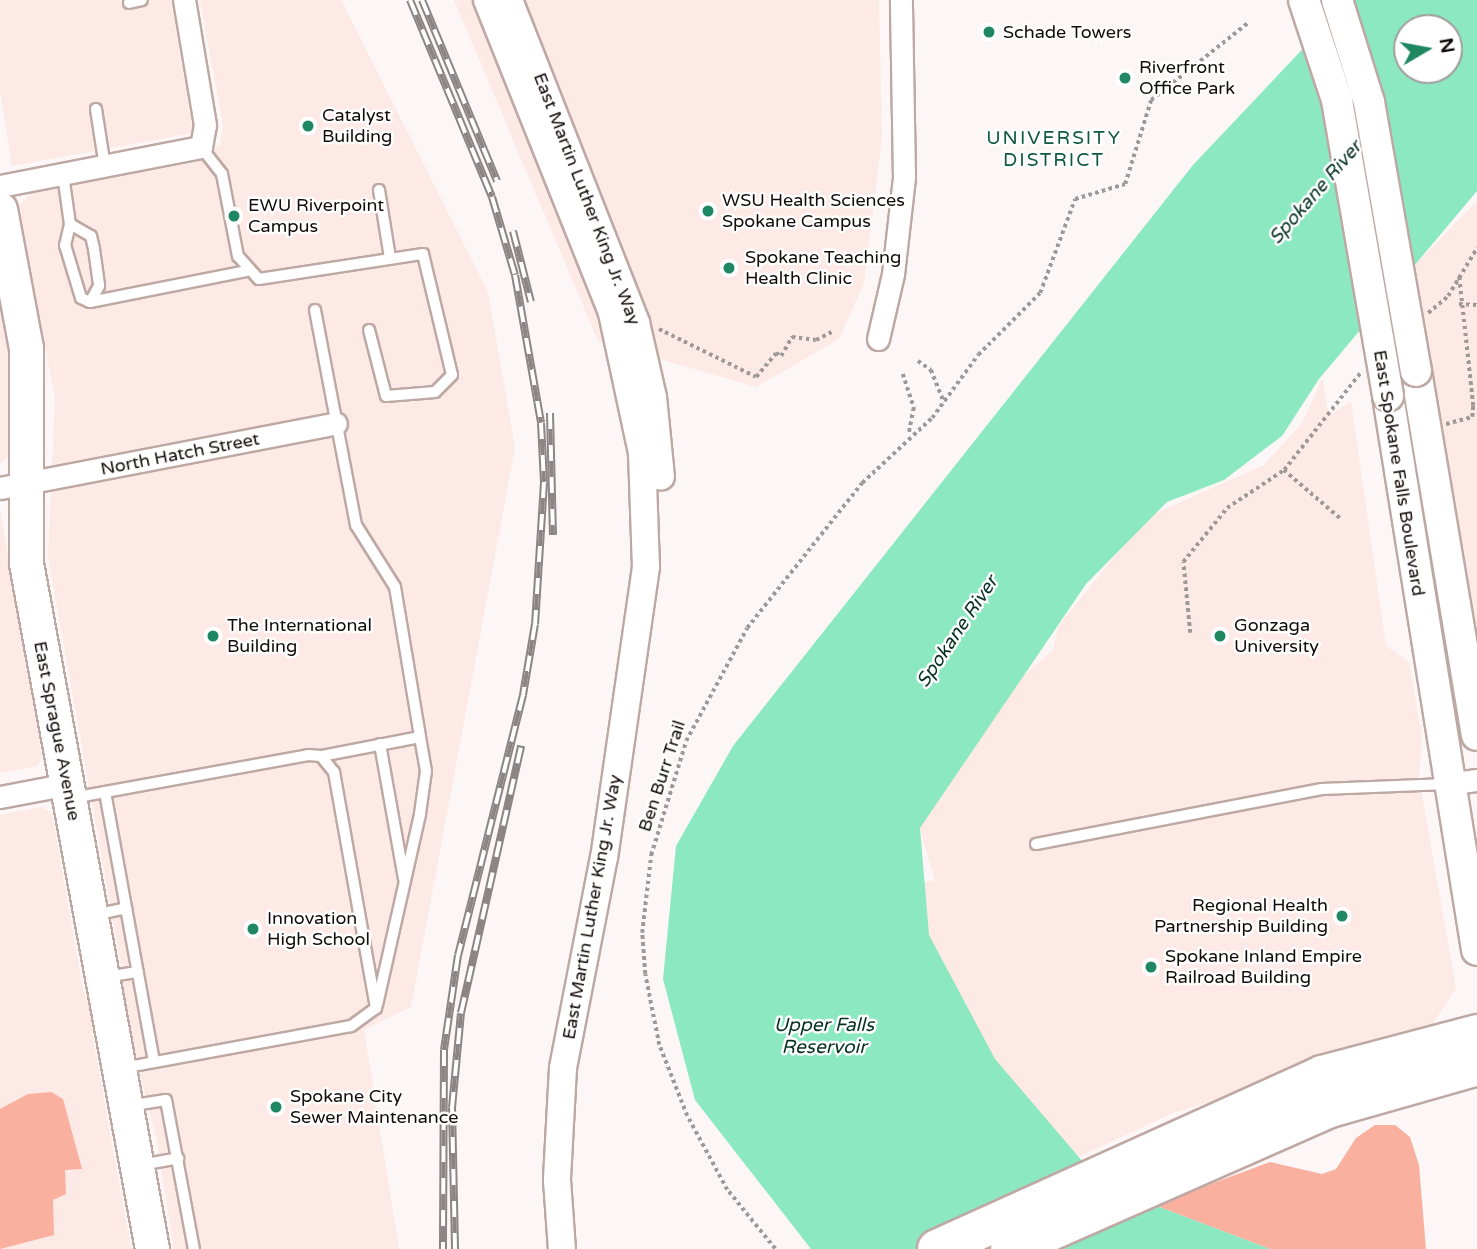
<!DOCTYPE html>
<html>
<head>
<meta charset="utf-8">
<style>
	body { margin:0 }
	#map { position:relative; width:1477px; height:1249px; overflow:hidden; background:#fcf7f6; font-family:"Varela Round",sans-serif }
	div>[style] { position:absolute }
	.built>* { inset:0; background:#fde9e5 }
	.green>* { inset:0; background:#fab09f }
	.water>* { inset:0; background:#8ce8c0 }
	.path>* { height:3.5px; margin-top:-1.75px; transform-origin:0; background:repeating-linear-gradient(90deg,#9e9897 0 3.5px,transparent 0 7px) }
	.roads { filter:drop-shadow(2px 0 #bea8a3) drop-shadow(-2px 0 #bea8a3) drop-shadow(0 2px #bea8a3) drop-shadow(0 -2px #bea8a3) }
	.service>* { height:10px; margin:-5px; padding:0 5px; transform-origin:5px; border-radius:5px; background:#fff }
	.minor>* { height:21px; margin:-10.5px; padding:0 10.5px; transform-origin:10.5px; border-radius:10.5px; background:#fff }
	.tertiary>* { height:26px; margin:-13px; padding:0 13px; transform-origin:13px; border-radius:13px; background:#fff }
	.secondary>* { height:30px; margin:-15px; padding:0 15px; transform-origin:15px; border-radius:15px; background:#fff }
	.primary>* { height:33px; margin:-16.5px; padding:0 16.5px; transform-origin:16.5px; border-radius:16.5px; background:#fff }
	.motorway>* { height:38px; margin:-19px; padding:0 19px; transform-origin:19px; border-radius:19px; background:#fff }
	.rail>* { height:8px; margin-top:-4px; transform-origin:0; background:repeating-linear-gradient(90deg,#fff 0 16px,#8b8583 0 32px); box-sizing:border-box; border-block:2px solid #8b8583 }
	.bridges { filter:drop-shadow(2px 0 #bea8a3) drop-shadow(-2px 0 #bea8a3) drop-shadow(0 2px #bea8a3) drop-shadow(0 -2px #bea8a3) }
	.secondary-bridge>* { height:30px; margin:-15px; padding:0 15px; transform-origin:15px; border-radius:15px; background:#fff }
	.dots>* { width:19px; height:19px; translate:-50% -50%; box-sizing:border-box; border:4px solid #fff; border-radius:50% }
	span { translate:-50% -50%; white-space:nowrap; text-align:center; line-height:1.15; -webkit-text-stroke:5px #fff; paint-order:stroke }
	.poi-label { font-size:18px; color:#120b09 }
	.left { translate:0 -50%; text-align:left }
	.right { translate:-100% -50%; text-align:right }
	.street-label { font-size:18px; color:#120b09 }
	.neighbourhood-label { font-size:19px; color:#115840; letter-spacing:2px }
	.water-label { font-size:19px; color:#063122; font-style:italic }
	.north { position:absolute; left:1393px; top:14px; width:70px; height:70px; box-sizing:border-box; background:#fff; border:2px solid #a09d9d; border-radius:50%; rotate:80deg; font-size:19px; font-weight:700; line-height:28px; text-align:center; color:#120b09 }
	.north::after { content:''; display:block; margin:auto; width:24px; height:32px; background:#1f8762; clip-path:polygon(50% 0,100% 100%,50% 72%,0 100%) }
</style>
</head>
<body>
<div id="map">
	<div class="built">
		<div style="clip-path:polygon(0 0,171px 0,193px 133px,12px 166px,0 90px)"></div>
		<div style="clip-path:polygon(200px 0,341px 0,488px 292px,515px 448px,411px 1007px,364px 1030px,399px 1249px,174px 1249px,156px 1136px,121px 1000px,124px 981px,48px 557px,55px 398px,18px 207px,32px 192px,194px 163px,220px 145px,223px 125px)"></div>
		<div style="clip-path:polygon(454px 0,879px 0,882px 137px,864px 284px,839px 339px,756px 387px,598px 341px)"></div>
		<div style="clip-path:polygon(1477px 201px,1477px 677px,1414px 266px)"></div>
		<div style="clip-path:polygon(0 301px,14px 383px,11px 454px,0 464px)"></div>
		<div style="clip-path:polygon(1322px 378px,1329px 416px,1351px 401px,1386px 646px,1409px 662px,1422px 737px,1419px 778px,1456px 988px,1426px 1034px,1326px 1052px,1232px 1095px,1173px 1113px,917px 1232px,751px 913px,935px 880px,918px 823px,1016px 682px,1053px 650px,1059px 625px,1147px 517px,1264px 465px,1303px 422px)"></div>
		<div style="clip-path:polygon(0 508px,42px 757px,37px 766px,0 773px)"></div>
		<div style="clip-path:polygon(42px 807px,52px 813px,83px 990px,96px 1017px,92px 1033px,131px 1249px,0 1249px,0 815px)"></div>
	</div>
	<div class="green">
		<div style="clip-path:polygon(51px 1092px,63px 1099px,82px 1169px,65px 1170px,66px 1194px,53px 1200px,54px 1235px,0 1249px,0 1109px,28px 1094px)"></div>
		<div style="clip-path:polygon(1375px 1125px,1395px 1125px,1410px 1137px,1419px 1165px,1426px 1249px,1270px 1249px,1154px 1205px,1270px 1162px,1322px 1174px,1336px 1169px,1356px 1138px)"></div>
	</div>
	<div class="water">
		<div style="clip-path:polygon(evenodd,1349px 0,1477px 0,1477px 191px,1319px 379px,1282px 436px,1224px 480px,1167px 502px,1086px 584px,920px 828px,929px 935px,995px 1059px,1089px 1169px,1154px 1205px,1270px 1249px,811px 1249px,695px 1100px,663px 979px,676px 846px,733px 746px,1193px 165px,1349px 0,1407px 28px,1449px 28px,1449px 70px,1407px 70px,1407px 28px)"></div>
	</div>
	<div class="path">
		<div style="left:1459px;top:304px;width:18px;rotate:3deg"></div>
		<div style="left:1428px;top:313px;width:26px;rotate:-40deg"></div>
		<div style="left:1448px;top:296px;width:56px;rotate:-58.9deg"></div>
		<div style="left:659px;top:329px;width:108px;rotate:26.3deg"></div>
		<div style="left:756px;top:377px;width:31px;rotate:-50deg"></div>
		<div style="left:776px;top:353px;width:6px;rotate:31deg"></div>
		<div style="left:781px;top:356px;width:22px;rotate:-60deg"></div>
		<div style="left:792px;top:337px;width:24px;rotate:7deg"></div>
		<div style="left:816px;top:340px;width:20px;rotate:-27deg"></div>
		<div style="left:918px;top:361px;width:16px;rotate:35deg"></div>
		<div style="left:931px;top:370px;width:35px;rotate:68deg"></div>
		<div style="left:903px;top:374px;width:36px;rotate:72deg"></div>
		<div style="left:914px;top:408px;width:25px;rotate:101deg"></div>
		<div style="left:1446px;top:424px;width:27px;rotate:-15deg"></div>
		<div style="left:1472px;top:417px;width:11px;rotate:-85deg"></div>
		<div style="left:1473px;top:406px;width:130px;rotate:-96.2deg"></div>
		<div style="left:1284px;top:470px;width:75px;rotate:40.7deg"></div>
		<div style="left:1190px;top:633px;width:71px;rotate:-95.6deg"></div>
		<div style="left:1183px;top:562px;width:70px;rotate:-50.8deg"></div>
		<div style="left:1227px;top:508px;width:69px;rotate:-33.7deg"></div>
		<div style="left:1284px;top:470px;width:126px;rotate:-51.8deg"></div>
		<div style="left:775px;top:1249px;width:76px;rotate:-129.1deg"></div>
		<div style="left:727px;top:1190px;width:84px;rotate:-118.4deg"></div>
		<div style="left:687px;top:1116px;width:76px;rotate:-111.5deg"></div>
		<div style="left:659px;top:1045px;width:72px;rotate:-101.2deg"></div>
		<div style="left:645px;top:974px;width:41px;rotate:-94.2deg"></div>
		<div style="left:642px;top:933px;width:79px;rotate:-83.4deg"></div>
		<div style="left:651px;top:855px;width:119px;rotate:-72.9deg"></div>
		<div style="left:686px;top:741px;width:128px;rotate:-61.6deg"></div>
		<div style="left:747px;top:628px;width:185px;rotate:-51.6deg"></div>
		<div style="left:862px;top:483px;width:96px;rotate:-42.9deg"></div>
		<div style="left:932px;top:418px;width:78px;rotate:-53.9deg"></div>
		<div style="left:978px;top:355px;width:88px;rotate:-45deg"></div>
		<div style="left:1040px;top:293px;width:100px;rotate:-69.6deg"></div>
		<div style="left:1075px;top:199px;width:52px;rotate:-16.7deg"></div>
		<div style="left:1125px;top:184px;width:88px;rotate:-72.8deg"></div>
		<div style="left:1151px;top:100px;width:125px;rotate:-38.5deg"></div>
	</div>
	<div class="roads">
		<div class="service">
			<div style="left:129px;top:3px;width:13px;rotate:-13deg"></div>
			<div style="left:96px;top:109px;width:59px;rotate:81.2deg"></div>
			<div style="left:201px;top:147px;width:34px;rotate:52deg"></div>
			<div style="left:222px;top:174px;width:84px;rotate:79deg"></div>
			<div style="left:238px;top:256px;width:31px;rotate:48deg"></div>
			<div style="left:259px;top:279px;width:166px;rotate:-8.7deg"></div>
			<div style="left:423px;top:254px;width:124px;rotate:76.5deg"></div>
			<div style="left:452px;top:375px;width:24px;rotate:135deg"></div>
			<div style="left:435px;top:392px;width:49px;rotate:175.3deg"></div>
			<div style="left:386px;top:396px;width:68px;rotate:-104.4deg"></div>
			<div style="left:63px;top:175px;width:49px;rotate:81.9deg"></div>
			<div style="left:70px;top:224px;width:22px;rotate:103deg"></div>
			<div style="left:65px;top:245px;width:55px;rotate:73.2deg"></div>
			<div style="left:81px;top:298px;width:10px;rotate:24deg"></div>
			<div style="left:90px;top:302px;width:159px;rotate:-11.2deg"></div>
			<div style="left:379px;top:190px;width:69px;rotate:80.8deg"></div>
			<div style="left:70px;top:224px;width:24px;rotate:30deg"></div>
			<div style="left:91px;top:236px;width:13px;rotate:77deg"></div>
			<div style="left:94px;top:249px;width:37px;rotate:82deg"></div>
			<div style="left:99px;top:286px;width:18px;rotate:119deg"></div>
			<div style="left:315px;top:310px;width:219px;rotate:79.2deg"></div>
			<div style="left:356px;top:525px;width:73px;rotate:57.8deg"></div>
			<div style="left:395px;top:587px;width:152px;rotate:80.5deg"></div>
			<div style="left:420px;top:737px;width:101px;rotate:169.1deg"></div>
			<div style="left:380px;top:744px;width:137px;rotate:79.9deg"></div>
			<div style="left:105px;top:792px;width:274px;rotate:79.7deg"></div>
			<div style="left:72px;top:798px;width:240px;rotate:-10.3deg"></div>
			<div style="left:308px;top:755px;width:13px;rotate:4deg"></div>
			<div style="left:321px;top:756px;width:21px;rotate:51deg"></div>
			<div style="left:334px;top:772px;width:240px;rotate:79.9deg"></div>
			<div style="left:376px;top:1008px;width:31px;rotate:144deg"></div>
			<div style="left:351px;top:1026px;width:233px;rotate:169.6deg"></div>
			<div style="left:1036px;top:844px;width:291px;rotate:-10.9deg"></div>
			<div style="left:1322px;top:789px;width:125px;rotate:-2.3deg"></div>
			<div style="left:94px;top:915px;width:33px;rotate:-12deg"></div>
			<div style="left:105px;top:977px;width:33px;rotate:-9deg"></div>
			<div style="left:377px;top:1005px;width:196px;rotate:-77.3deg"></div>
			<div style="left:420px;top:814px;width:43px;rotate:-82.1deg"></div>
			<div style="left:426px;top:771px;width:35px;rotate:-100deg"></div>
			<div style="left:128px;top:1106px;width:38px;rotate:-9deg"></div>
			<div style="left:166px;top:1100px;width:152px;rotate:79.4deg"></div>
			<div style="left:140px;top:1165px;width:39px;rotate:-10deg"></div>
		</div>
		<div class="minor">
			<div style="left:0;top:186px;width:205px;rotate:-11deg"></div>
			<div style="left:201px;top:147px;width:22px;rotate:-80deg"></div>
			<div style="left:205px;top:125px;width:127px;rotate:-99.5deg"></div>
			<div style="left:878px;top:339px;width:67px;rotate:-77deg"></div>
			<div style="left:893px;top:274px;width:98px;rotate:-83.5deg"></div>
			<div style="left:904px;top:177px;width:177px;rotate:-91deg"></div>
			<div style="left:0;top:488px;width:342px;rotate:-10.9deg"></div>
			<div style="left:1448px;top:784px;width:29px;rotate:-8deg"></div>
			<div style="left:0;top:797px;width:69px;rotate:-10.8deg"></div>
		</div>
		<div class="tertiary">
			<div style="left:487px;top:0;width:337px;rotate:68.2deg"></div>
			<div style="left:612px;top:313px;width:143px;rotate:77.9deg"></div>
			<div style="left:642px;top:453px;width:114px;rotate:88deg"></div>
			<div style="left:646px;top:567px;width:293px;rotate:98.2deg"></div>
			<div style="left:604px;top:857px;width:215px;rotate:101deg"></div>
			<div style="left:563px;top:1068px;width:112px;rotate:93.1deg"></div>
			<div style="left:557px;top:1180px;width:69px;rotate:85.9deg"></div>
			<div style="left:509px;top:0;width:347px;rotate:68.5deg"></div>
			<div style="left:636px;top:323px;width:76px;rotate:77.1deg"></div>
			<div style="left:653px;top:397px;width:80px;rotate:84.3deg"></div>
		</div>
		<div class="secondary">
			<div style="left:1416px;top:371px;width:369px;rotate:80.5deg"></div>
			<div style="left:1388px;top:396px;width:561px;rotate:80.87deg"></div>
		</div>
		<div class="primary">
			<div style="left:0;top:209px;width:141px;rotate:79.4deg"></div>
			<div style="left:26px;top:348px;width:215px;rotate:90deg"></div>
			<div style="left:26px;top:563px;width:697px;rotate:79.59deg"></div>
		</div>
		<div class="motorway">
			<div style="left:937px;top:1249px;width:422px;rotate:-24.3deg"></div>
			<div style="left:1322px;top:1075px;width:160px;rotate:-14.8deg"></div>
			<div style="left:1010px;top:1249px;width:350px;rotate:-23.8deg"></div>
			<div style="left:1330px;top:1108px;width:153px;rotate:-15.9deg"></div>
		</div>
	</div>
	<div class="rail">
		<div style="left:410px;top:0;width:213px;rotate:67.4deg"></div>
		<div style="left:492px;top:197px;width:81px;rotate:73.6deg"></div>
		<div style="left:515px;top:275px;width:150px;rotate:80deg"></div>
		<div style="left:541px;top:423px;width:59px;rotate:87.1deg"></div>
		<div style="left:544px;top:482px;width:142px;rotate:93.6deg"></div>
		<div style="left:535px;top:624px;width:72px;rotate:99.6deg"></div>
		<div style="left:523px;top:695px;width:268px;rotate:104deg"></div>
		<div style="left:458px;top:955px;width:96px;rotate:98.4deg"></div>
		<div style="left:444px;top:1050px;width:199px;rotate:90.3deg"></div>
		<div style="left:422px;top:0;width:196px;rotate:67.5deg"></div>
		<div style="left:513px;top:231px;width:73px;rotate:75.8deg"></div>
		<div style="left:550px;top:413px;width:122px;rotate:88.6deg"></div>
		<div style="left:455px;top:1249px;width:141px;rotate:-91.2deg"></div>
		<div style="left:452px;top:1108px;width:95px;rotate:-84.6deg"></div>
		<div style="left:461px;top:1013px;width:274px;rotate:-77.3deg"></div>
	</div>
	<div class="bridges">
		<div class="secondary-bridge">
			<div style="left:1304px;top:0;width:105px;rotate:71.7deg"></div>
			<div style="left:1337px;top:100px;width:300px;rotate:80.2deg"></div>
			<div style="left:1337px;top:0;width:107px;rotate:72.6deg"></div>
			<div style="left:1369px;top:102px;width:273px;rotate:80.1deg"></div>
		</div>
	</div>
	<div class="dots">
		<div style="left:989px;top:32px;background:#1f8762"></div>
		<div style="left:1125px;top:78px;background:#1f8762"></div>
		<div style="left:308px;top:126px;background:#1f8762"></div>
		<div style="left:708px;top:211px;background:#1f8762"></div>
		<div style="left:234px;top:216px;background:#1f8762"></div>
		<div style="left:729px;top:268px;background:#1f8762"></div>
		<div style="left:213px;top:636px;background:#1f8762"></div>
		<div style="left:1220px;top:636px;background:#1f8762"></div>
		<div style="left:1342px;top:916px;background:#1f8762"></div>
		<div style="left:253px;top:929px;background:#1f8762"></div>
		<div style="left:1151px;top:967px;background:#1f8762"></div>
		<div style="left:276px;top:1107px;background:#1f8762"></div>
	</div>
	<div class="poi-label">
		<span class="left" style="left:1003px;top:32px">Schade Towers</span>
		<span class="left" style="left:1139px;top:78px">Riverfront<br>Office Park</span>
		<span class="left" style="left:322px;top:126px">Catalyst<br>Building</span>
		<span class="left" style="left:722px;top:211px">WSU Health Sciences<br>Spokane Campus</span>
		<span class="left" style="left:248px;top:216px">EWU Riverpoint<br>Campus</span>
		<span class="left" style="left:745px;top:268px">Spokane Teaching<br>Health Clinic</span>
		<span class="left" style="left:227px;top:636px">The International<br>Building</span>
		<span class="left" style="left:1234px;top:636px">Gonzaga<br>University</span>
		<span class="right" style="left:1328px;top:916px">Regional Health<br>Partnership Building</span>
		<span class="left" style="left:267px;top:929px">Innovation<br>High School</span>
		<span class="left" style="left:1165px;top:967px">Spokane Inland Empire<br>Railroad Building</span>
		<span class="left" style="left:290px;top:1107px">Spokane City<br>Sewer Maintenance</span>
	</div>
	<div class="street-label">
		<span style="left:587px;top:199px;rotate:69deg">East Martin Luther King Jr. Way</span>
		<span style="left:180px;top:454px;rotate:-11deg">North Hatch Street</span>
		<span style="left:1399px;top:473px;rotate:81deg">East Spokane Falls Boulevard</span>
		<span style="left:57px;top:731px;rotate:79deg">East Sprague Avenue</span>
		<span style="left:662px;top:776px;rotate:-72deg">Ben Burr Trail</span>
		<span style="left:592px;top:907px;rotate:-80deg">East Martin Luther King Jr. Way</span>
	</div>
	<div class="neighbourhood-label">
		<span style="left:1054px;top:150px">UNIVERSITY<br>DISTRICT</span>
	</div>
	<div class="water-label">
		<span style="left:1316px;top:193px;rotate:-49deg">Spokane River</span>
		<span style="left:958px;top:632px;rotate:-56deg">Spokane River</span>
		<span style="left:824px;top:1037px">Upper Falls<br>Reservoir</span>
	</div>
	<div class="north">N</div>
</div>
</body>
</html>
